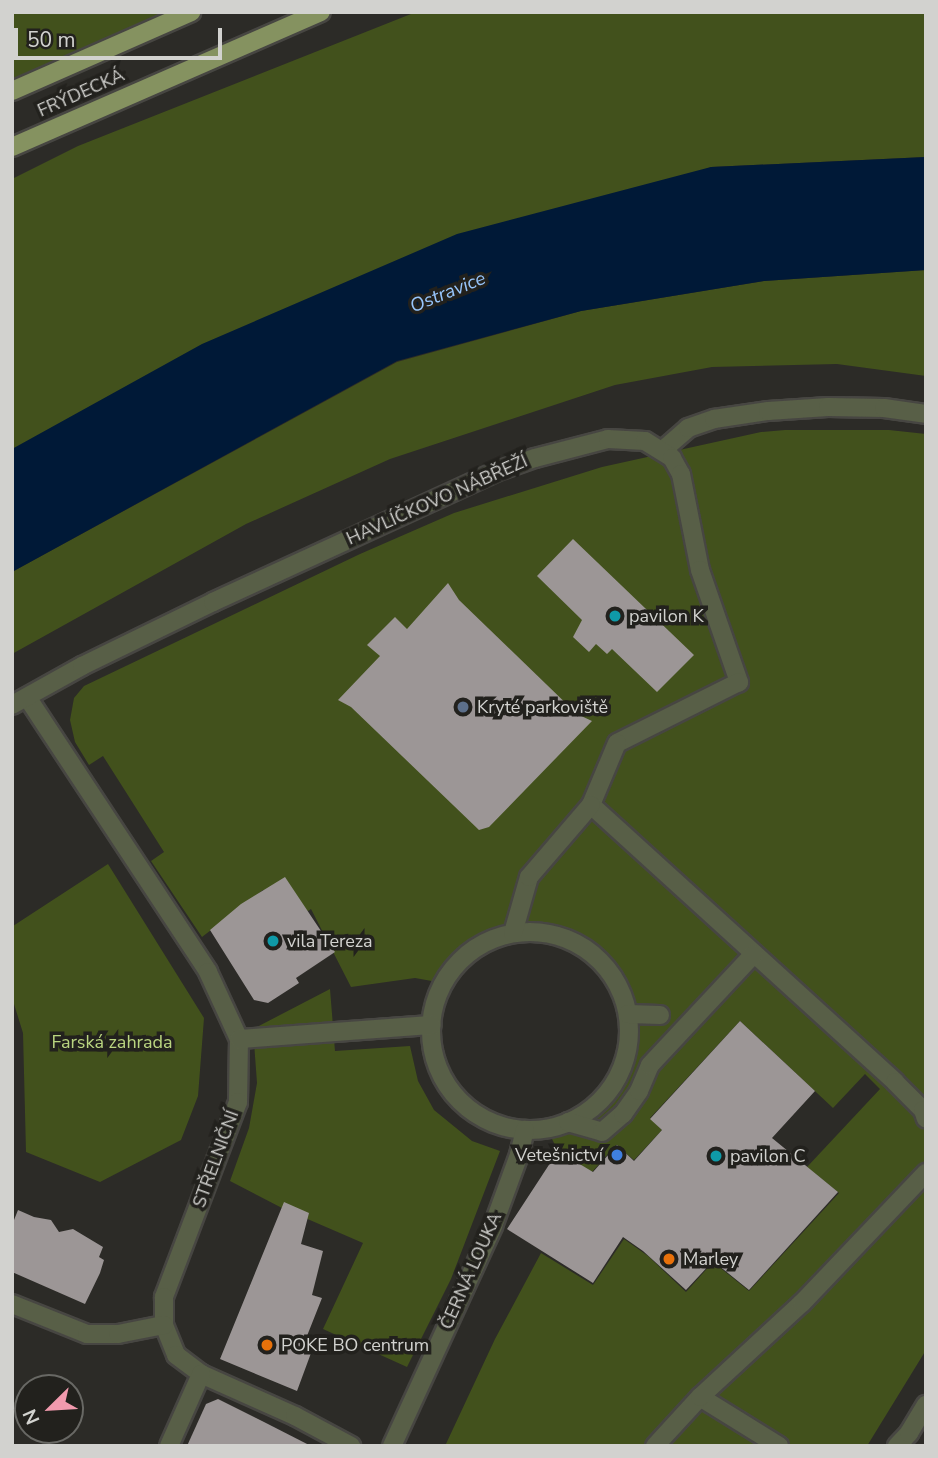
<!DOCTYPE html>
<html>
<head>
<meta charset="utf-8">
<style>
	body { margin:0 }
	#map { position:relative; width:938px; height:1458px; overflow:hidden; background:#2c2b27; font-family:"Nunito Sans",sans-serif }
	div>[style] { position:absolute }
	.green>* { inset:0; background:#42511c }
	.water>* { inset:0; background:#001937 }
	.building>* { inset:0; background:#9c9696 }
	.roads { filter:drop-shadow(2px 0 #474642) drop-shadow(-2px 0 #474642) drop-shadow(0 2px #474642) drop-shadow(0 -2px #474642) }
	.minor>* { height:18px; margin:-9px; padding:0 9px; transform-origin:9px; border-radius:9px; background:#585f47 }
	.minor>.ring { margin:-9px; padding:0; box-sizing:content-box; background:none; border:18px solid #585f47; border-radius:50% }
	.major>* { height:18px; margin:-9px; padding:0 9px; transform-origin:9px; border-radius:9px; background:#859260 }
	.dots>* { width:19px; height:19px; translate:-50% -50%; box-sizing:border-box; border:4px solid #22211d; border-radius:50% }
	span { translate:-50% -50%; white-space:nowrap; text-align:center; line-height:1.15; -webkit-text-stroke:7px #22211d; paint-order:stroke }
	.street-label { font-size:18px; color:#d2d2cf }
	.poi-label { font-size:18px; color:#d2d2cf }
	.left { translate:0 -50%; text-align:left }
	.right { translate:-100% -50%; text-align:right }
	.park-label { font-size:18px; color:#bad580 }
	.water-label { font-size:19px; color:#97c5fb; font-style:italic }
	.frame { position:absolute; inset:0; border:14px solid #d2d2cf; pointer-events:none }
	.north { position:absolute; left:14px; top:1374px; width:70px; height:70px; box-sizing:border-box; background:#22211d; border:2px solid #686864; border-radius:50%; rotate:246deg; font-size:19px; font-weight:700; line-height:28px; text-align:center; color:#d2d2cf }
	.north::after { content:''; display:block; margin:auto; width:24px; height:32px; background:#f29aae; clip-path:polygon(50% 0,100% 100%,50% 72%,0 100%) }
	.scale { position:absolute; left:14px; top:28px; width:208px; height:32px; box-sizing:border-box; border:4px solid #d2d2cf; border-top:0; padding-left:9px; font-size:21px; line-height:24px; white-space:nowrap; color:#d2d2cf; -webkit-text-stroke:5px #22211d; paint-order:stroke }
</style>
</head>
<body>
<div id="map">
	<div class="green">
		<div style="clip-path:polygon(12px 12px,191px 12px,12px 91px)"></div>
		<div style="clip-path:polygon(416px 12px,926px 12px,926px 157px,711px 167px,12px 449px,12px 179px,78px 146px)"></div>
		<div style="clip-path:polygon(926px 270px,926px 376px,837px 364px,712px 367px,615px 385px,390px 459px,246px 524px,12px 654px,12px 572px,397px 362px,581px 311px,764px 281px)"></div>
		<div style="clip-path:polygon(785px 430px,889px 430px,926px 434px,926px 1350px,867px 1446px,445px 1446px,495px 1339px,541px 1253px,593px 1285px,624px 1239px,648px 1256px,686px 1292px,713px 1262px,749px 1291px,839px 1193px,807px 1167px,880px 1089px,865px 1074px,833px 1108px,740px 1021px,650px 1118px,662px 1130px,634px 1160px,616px 1145px,592px 1172px,558px 1151px,547px 1129px,588px 1112px,617px 1079px,626px 1058px,630px 1036px,622px 992px,611px 973px,596px 956px,557px 935px,535px 931px,513px 933px,491px 939px,472px 950px,443px 983px,415px 978px,351px 987px,311px 909px,308px 911px,263px 890px,202px 937px,151px 861px,164px 852px,103px 756px,89px 765px,75px 742px,70px 720px,74px 698px,84px 686px,360px 554px,454px 513px,602px 467px,761px 432px)"></div>
		<div style="clip-path:polygon(108px 864px,204px 1018px,198px 1096px,181px 1140px,100px 1182px,26px 1152px,23px 1033px,14px 1004px,13px 926px)"></div>
		<div style="clip-path:polygon(330px 989px,335px 1051px,410px 1046px,418px 1081px,434px 1110px,472px 1141px,500px 1151px,451px 1279px,407px 1367px,323px 1329px,363px 1243px,282px 1208px,230px 1181px,249px 1128px,257px 1083px,253px 1029px)"></div>
	</div>
	<div class="water">
		<div style="clip-path:polygon(926px 157px,926px 270px,764px 281px,581px 311px,397px 361px,12px 572px,12px 449px,202px 344px,457px 234px,711px 167px)"></div>
	</div>
	<div class="building">
		<div style="clip-path:polygon(573px 539px,694px 655px,657px 692px,612px 649px,607px 654px,596px 644px,589px 652px,573px 637px,582px 620px,537px 576px)"></div>
		<div style="clip-path:polygon(448px 583px,459px 600px,577px 714px,592px 721px,489px 827px,479px 830px,351px 707px,338px 700px,380px 656px,367px 645px,395px 617px,407px 629px)"></div>
		<div style="clip-path:polygon(285px 877px,335px 952px,296px 978px,299px 983px,268px 1003px,254px 1000px,210px 930px,241px 904px)"></div>
		<div style="clip-path:polygon(740px 1021px,815px 1091px,772px 1138px,838px 1192px,749px 1290px,713px 1261px,686px 1290px,643px 1251px,623px 1237px,593px 1283px,507px 1229px,558px 1151px,593px 1172px,617px 1145px,634px 1161px,662px 1130px,650px 1119px)"></div>
		<div style="clip-path:polygon(284px 1202px,309px 1213px,301px 1244px,323px 1251px,312px 1295px,322px 1298px,305px 1341px,314px 1345px,297px 1391px,220px 1359px)"></div>
		<div style="clip-path:polygon(18px 1210px,34px 1217px,51px 1220px,59px 1232px,73px 1229px,103px 1247px,99px 1257px,104px 1260px,100px 1273px,85px 1304px,12px 1272px,12px 1225px)"></div>
		<div style="clip-path:polygon(218px 1399px,264px 1422px,311px 1446px,187px 1446px,206px 1404px)"></div>
	</div>
	<div class="roads">
		<div class="minor">
			<div style="left:663px;top:450px;width:33px;rotate:-41deg"></div>
			<div style="left:688px;top:428px;width:28px;rotate:-19deg"></div>
			<div style="left:714px;top:419px;width:55px;rotate:-8.4deg"></div>
			<div style="left:768px;top:411px;width:60px;rotate:-3.8deg"></div>
			<div style="left:828px;top:407px;width:56px;rotate:1deg"></div>
			<div style="left:884px;top:408px;width:42px;rotate:8.1deg"></div>
			<div style="left:27px;top:697px;width:329px;rotate:56.6deg"></div>
			<div style="left:208px;top:972px;width:74px;rotate:65.2deg"></div>
			<div style="left:239px;top:1039px;width:63px;rotate:90.9deg"></div>
			<div style="left:238px;top:1102px;width:209px;rotate:110.8deg"></div>
			<div style="left:164px;top:1297px;width:28px;rotate:90deg"></div>
			<div style="left:164px;top:1325px;width:32px;rotate:68deg"></div>
			<div style="left:176px;top:1355px;width:31px;rotate:37deg"></div>
			<div style="left:201px;top:1374px;width:103px;rotate:24.1deg"></div>
			<div style="left:295px;top:1416px;width:64px;rotate:28.2deg"></div>
			<div style="left:12px;top:705px;width:80px;rotate:-29.1deg"></div>
			<div style="left:82px;top:666px;width:146px;rotate:-26deg"></div>
			<div style="left:213px;top:602px;width:311px;rotate:-24.7deg"></div>
			<div style="left:495px;top:472px;width:42px;rotate:-19.3deg"></div>
			<div style="left:535px;top:458px;width:75px;rotate:-14.6deg"></div>
			<div style="left:608px;top:439px;width:37px;rotate:3deg"></div>
			<div style="left:645px;top:441px;width:32px;rotate:32deg"></div>
			<div style="left:672px;top:458px;width:18px;rotate:61deg"></div>
			<div style="left:681px;top:474px;width:98px;rotate:78.8deg"></div>
			<div style="left:700px;top:570px;width:119px;rotate:70.8deg"></div>
			<div style="left:739px;top:682px;width:136px;rotate:153.4deg"></div>
			<div style="left:617px;top:743px;width:67px;rotate:112.8deg"></div>
			<div style="left:591px;top:805px;width:411px;rotate:42.3deg"></div>
			<div style="left:895px;top:1082px;width:40px;rotate:45deg"></div>
			<div style="left:923px;top:1110px;width:9px;rotate:72deg"></div>
			<div class="ring" style="left:431px;top:932px;width:180px;height:180px"></div>
			<div style="left:513px;top:933px;width:58px;rotate:-74.1deg"></div>
			<div style="left:529px;top:877px;width:95px;rotate:-49.3deg"></div>
			<div style="left:628px;top:1014px;width:32px;rotate:2deg"></div>
			<div style="left:239px;top:1039px;width:193px;rotate:-4.2deg"></div>
			<div style="left:568px;top:1122px;width:35px;rotate:16deg"></div>
			<div style="left:602px;top:1132px;width:28px;rotate:-41deg"></div>
			<div style="left:623px;top:1114px;width:28px;rotate:-55deg"></div>
			<div style="left:639px;top:1091px;width:28px;rotate:-67deg"></div>
			<div style="left:650px;top:1065px;width:152px;rotate:-46.9deg"></div>
			<div style="left:12px;top:1304px;width:81px;rotate:21.8deg"></div>
			<div style="left:87px;top:1334px;width:31px"></div>
			<div style="left:118px;top:1334px;width:47px;rotate:-11.1deg"></div>
			<div style="left:700px;top:1397px;width:93px;rotate:31.8deg"></div>
			<div style="left:169px;top:1446px;width:79px;rotate:-66deg"></div>
			<div style="left:392px;top:1446px;width:242px;rotate:-65.3deg"></div>
			<div style="left:493px;top:1226px;width:76px;rotate:-69.9deg"></div>
			<div style="left:519px;top:1155px;width:26px;rotate:-77deg"></div>
			<div style="left:655px;top:1446px;width:67px;rotate:-47.4deg"></div>
			<div style="left:700px;top:1397px;width:139px;rotate:-42.7deg"></div>
			<div style="left:802px;top:1303px;width:180px;rotate:-46.4deg"></div>
			<div style="left:897px;top:1446px;width:18px;rotate:-47deg"></div>
			<div style="left:909px;top:1433px;width:33px;rotate:-59deg"></div>
		</div>
		<div class="major">
			<div style="left:12px;top:91px;width:196px;rotate:-23.8deg"></div>
			<div style="left:12px;top:147px;width:337px;rotate:-23.6deg"></div>
		</div>
	</div>
	<div class="dots">
		<div style="left:615px;top:616px;background:#0f9aa8"></div>
		<div style="left:463px;top:707px;background:#5c6f8a"></div>
		<div style="left:273px;top:941px;background:#0f9aa8"></div>
		<div style="left:617px;top:1155px;background:#3f7fe0"></div>
		<div style="left:716px;top:1156px;background:#0f9aa8"></div>
		<div style="left:669px;top:1259px;background:#e8710a"></div>
		<div style="left:267px;top:1345px;background:#e8710a"></div>
	</div>
	<div class="street-label">
		<span style="left:81px;top:93px;rotate:-24deg">FRÝDECKÁ</span>
		<span style="left:437px;top:500px;rotate:-24deg">HAVLÍČKOVO NÁBŘEŽÍ</span>
		<span style="left:216px;top:1159px;rotate:-70deg">STŘELNIČNÍ</span>
		<span style="left:471px;top:1271px;rotate:-66deg">ČERNÁ LOUKA</span>
	</div>
	<div class="poi-label">
		<span class="left" style="left:629px;top:616px">pavilon K</span>
		<span class="left" style="left:477px;top:707px">Kryté parkoviště</span>
		<span class="left" style="left:287px;top:941px">vila Tereza</span>
		<span class="right" style="left:603px;top:1155px">Vetešnictví</span>
		<span class="left" style="left:730px;top:1156px">pavilon C</span>
		<span class="left" style="left:683px;top:1259px">Marley</span>
		<span class="left" style="left:281px;top:1345px">POKE BO centrum</span>
	</div>
	<div class="park-label">
		<span style="left:112px;top:1042px">Farská zahrada</span>
	</div>
	<div class="water-label">
		<span style="left:448px;top:293px;rotate:-22deg">Ostravice</span>
	</div>
	<div class="frame"></div>
	<div class="north">N</div>
	<div class="scale">50 m</div>
</div>
</body>
</html>
